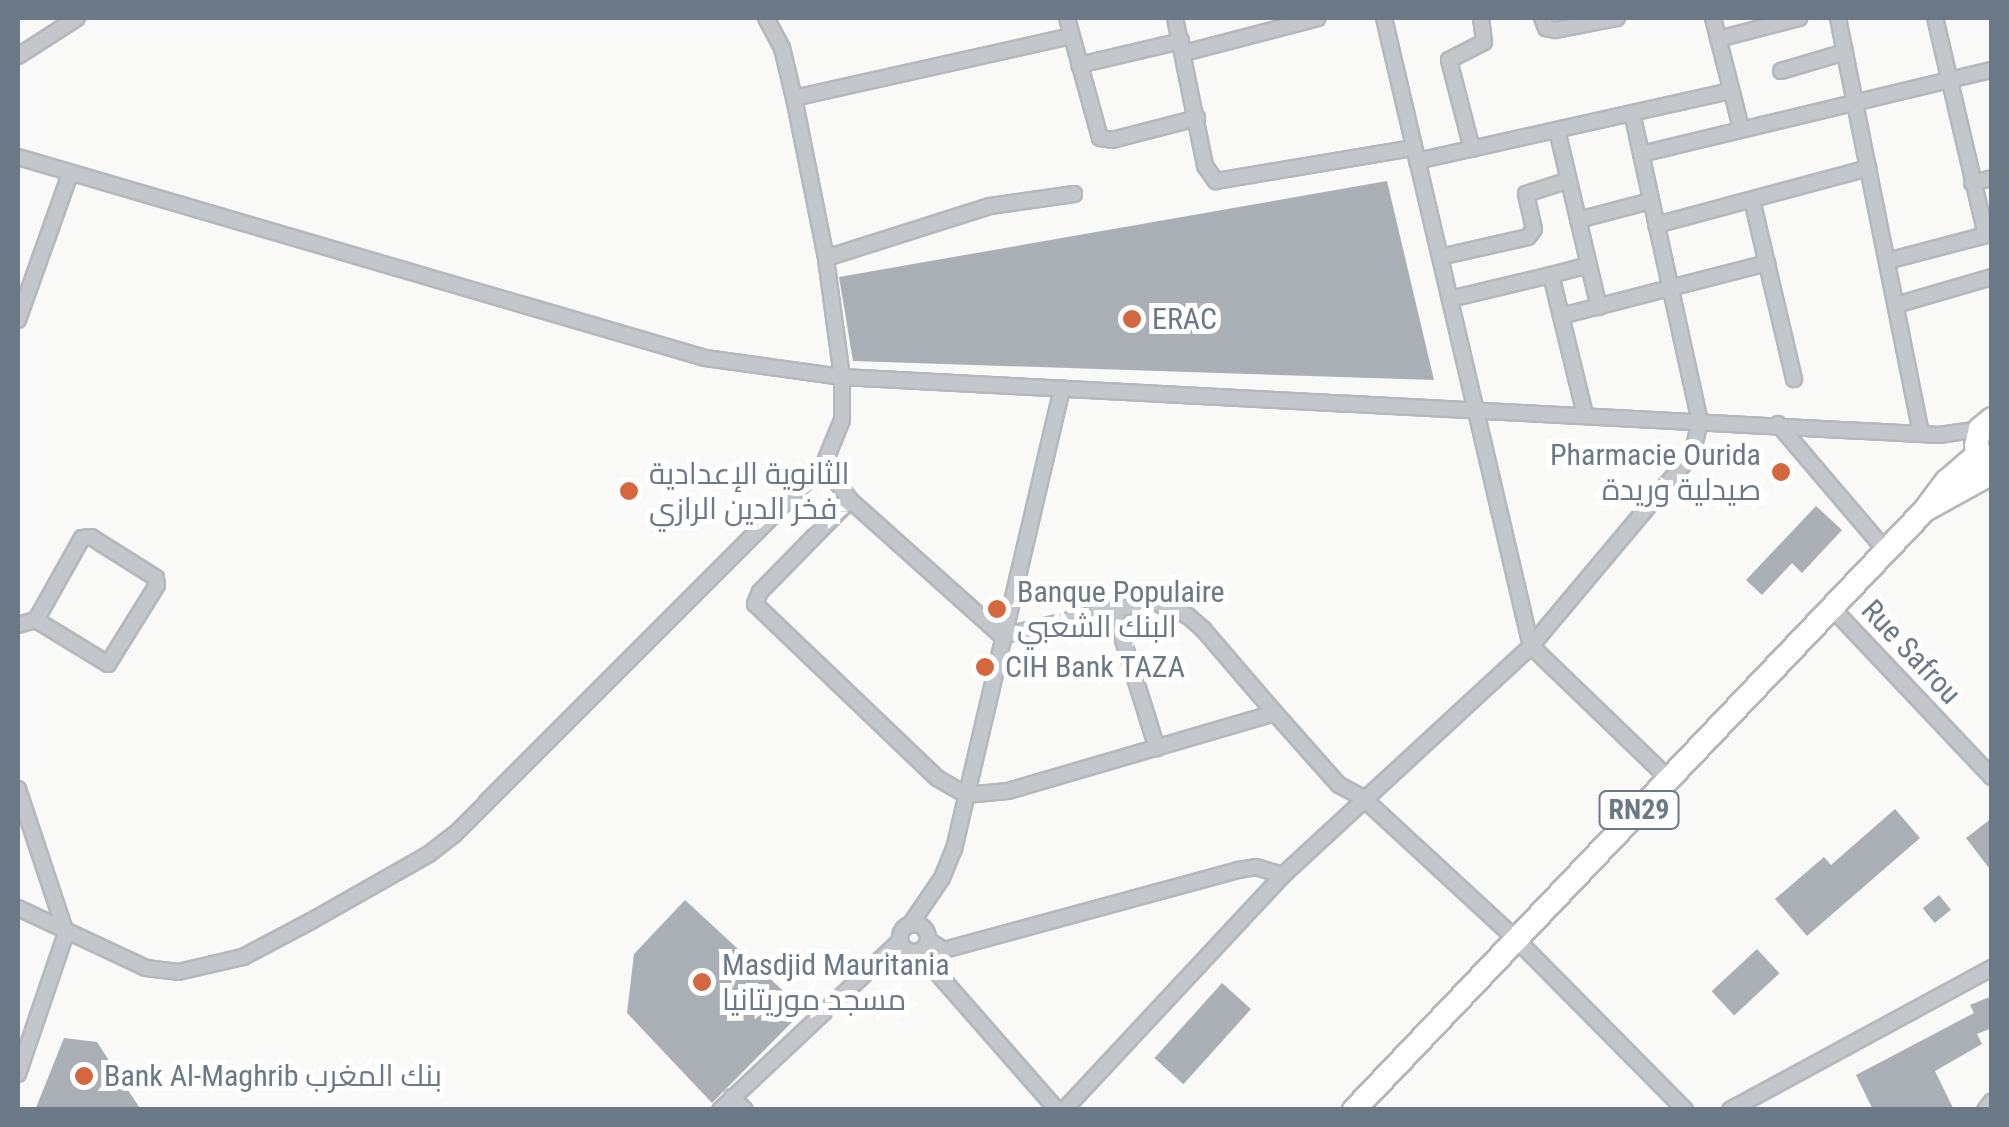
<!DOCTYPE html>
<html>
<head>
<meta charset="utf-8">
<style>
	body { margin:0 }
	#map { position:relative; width:2009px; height:1127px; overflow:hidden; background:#f9f9f7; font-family:"Roboto Condensed",Cairo,sans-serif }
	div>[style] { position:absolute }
	.building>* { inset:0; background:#a9afb5; transform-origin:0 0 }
	.roads { filter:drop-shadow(2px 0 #b4b8bc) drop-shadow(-2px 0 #b4b8bc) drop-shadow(0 2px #b4b8bc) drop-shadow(0 -2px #b4b8bc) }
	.minor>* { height:14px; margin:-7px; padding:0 7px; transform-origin:7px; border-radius:7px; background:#c3c6ca }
	.minor>.ring { margin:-7px; padding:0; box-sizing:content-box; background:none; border:14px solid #c3c6ca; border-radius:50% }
	.primary>* { height:22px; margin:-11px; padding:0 11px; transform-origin:11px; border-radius:11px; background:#fff }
	.dots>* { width:28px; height:28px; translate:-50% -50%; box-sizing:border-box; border:5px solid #fff; border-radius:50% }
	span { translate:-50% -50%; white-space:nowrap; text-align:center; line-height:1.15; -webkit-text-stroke:10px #fff; paint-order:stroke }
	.shield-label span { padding:2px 8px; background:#fff; border:2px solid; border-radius:8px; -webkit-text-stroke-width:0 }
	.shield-label { font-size:28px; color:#6b7885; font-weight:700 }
	.poi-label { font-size:30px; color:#6b7885 }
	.left { translate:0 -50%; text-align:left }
	.right { translate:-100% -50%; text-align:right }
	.street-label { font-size:30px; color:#6b7885 }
	.frame { position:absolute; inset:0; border:20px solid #6b7885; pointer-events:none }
</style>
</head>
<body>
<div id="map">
	<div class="building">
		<div style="clip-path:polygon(1387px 181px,1434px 380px,853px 361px,839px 277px)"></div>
		<div style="clip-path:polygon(1816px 506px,1842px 530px,1802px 573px,1792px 563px,1762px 595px,1746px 580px)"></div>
		<div style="clip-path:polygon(1895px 809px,1920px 838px,1807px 936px,1775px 899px,1824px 857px,1831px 865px)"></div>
		<div style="clip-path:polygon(1992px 818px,1992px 872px,1966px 838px)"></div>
		<div style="left:1939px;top:895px;width:19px;height:21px;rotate:51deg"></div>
		<div style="clip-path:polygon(685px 900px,804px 1010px,712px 1103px,627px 1013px,634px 954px)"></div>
		<div style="left:1757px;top:949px;width:33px;height:62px;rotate:47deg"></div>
		<div style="left:1222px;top:983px;width:39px;height:101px;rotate:42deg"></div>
		<div style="clip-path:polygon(1992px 996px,1992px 1028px,1977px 1034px,1982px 1044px,1935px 1071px,1954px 1110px,1873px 1110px,1856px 1075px,1974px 1013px,1970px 1005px)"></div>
		<div style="clip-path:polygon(64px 1038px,97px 1042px,141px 1110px,35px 1110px)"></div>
	</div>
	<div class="roads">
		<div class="minor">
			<div style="left:1067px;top:18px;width:124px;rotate:74.6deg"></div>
			<div style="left:1100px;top:138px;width:12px;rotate:9deg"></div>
			<div style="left:1112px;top:140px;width:88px;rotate:-14.5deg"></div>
			<div style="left:1175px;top:18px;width:151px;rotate:78.5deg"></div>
			<div style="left:1205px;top:166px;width:19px;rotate:54deg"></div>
			<div style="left:1216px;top:181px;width:201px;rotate:-9.5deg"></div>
			<div style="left:1384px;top:18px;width:645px;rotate:76.83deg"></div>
			<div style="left:1531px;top:646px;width:190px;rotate:43.9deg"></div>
			<div style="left:1542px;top:18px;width:11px;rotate:68deg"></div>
			<div style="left:1546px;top:28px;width:9px;rotate:13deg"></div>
			<div style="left:1555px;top:30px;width:63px;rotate:-11deg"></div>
			<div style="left:1713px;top:18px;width:114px;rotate:75.7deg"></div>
			<div style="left:1838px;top:18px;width:423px;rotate:78.7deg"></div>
			<div style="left:1718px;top:39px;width:84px;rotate:-14.5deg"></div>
			<div style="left:1184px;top:53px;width:138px;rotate:-14.6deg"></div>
			<div style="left:18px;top:56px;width:70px;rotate:-32.8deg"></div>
			<div style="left:1079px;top:65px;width:105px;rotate:-13.2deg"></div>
			<div style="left:1781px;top:71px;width:67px;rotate:-16.5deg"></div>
			<div style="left:794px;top:98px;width:284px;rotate:-12.6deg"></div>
			<div style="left:1557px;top:130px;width:182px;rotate:76.7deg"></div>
			<div style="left:1472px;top:149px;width:92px;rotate:-104.5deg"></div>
			<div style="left:1449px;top:60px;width:39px;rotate:-27deg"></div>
			<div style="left:1484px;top:42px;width:24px;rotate:-97deg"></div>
			<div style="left:1641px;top:154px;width:361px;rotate:-13.5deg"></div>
			<div style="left:18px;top:157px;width:716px;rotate:16.31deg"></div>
			<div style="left:705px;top:358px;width:138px;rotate:7.9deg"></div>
			<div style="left:842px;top:377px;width:1099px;rotate:3.03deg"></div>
			<div style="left:1939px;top:435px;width:41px;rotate:-8.3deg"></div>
			<div style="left:1417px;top:161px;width:322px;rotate:-12.6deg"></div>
			<div style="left:1972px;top:183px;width:21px;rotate:-14deg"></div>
			<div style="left:1752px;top:200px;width:184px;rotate:76.8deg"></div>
			<div style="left:1578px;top:220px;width:75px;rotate:-14.6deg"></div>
			<div style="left:1656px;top:225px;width:220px;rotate:-15deg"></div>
			<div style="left:1440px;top:257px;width:90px;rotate:-12.8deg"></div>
			<div style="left:1528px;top:237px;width:10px;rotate:-53deg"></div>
			<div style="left:1534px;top:229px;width:36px;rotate:-103deg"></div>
			<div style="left:1526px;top:194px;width:45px;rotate:-18deg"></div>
			<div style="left:826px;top:258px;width:172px;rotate:-17.6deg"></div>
			<div style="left:990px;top:206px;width:85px;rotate:-8.1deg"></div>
			<div style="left:1887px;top:261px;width:102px;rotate:-14.7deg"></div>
			<div style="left:1986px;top:235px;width:223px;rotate:-103.2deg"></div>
			<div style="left:1551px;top:275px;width:39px;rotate:-15deg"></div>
			<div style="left:1450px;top:299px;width:104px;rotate:-13.4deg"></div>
			<div style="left:1551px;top:275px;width:144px;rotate:76.3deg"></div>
			<div style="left:1896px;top:305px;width:100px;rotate:-16.3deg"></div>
			<div style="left:1561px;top:316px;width:213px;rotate:-14.4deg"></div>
			<div style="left:18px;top:320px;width:155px;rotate:-70.4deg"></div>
			<div style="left:1778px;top:424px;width:167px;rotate:49.6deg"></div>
			<div style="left:824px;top:464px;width:44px;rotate:54.2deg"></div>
			<div style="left:850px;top:500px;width:204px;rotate:41.8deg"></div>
			<div style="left:1002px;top:636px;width:153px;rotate:-13.2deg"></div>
			<div style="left:1151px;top:601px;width:40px;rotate:22deg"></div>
			<div style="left:1188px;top:616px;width:20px;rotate:41deg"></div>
			<div style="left:1203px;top:629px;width:111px;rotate:49.4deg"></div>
			<div style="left:850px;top:500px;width:129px;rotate:134.4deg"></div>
			<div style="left:760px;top:592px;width:13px;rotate:113deg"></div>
			<div style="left:755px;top:604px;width:252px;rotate:43.7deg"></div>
			<div style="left:937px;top:778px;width:34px;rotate:30deg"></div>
			<div style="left:966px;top:795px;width:42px;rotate:-5.4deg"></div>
			<div style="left:1008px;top:791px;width:278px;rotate:-16.3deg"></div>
			<div style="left:1275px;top:713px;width:96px;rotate:48.4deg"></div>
			<div style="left:1339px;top:785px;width:27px;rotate:28deg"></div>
			<div style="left:1363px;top:798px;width:209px;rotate:42.7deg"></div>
			<div style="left:1517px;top:940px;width:239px;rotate:45.3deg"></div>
			<div style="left:1113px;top:608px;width:147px;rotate:72.6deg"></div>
			<div style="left:1832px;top:608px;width:233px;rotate:46.6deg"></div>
			<div style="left:18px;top:625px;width:19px;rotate:-16deg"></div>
			<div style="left:36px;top:620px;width:94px;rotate:-60.7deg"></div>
			<div style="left:82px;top:538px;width:9px;rotate:-6deg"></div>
			<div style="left:91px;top:537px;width:77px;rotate:32.2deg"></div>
			<div style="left:156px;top:578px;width:7px;rotate:82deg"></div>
			<div style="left:157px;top:585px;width:93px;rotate:121.8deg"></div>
			<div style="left:108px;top:664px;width:84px;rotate:-148.6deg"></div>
			<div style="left:18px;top:789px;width:152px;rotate:71.6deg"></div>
			<div style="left:18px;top:908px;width:141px;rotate:25.1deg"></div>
			<div style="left:146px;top:968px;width:32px;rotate:7deg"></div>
			<div style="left:178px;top:972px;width:67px;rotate:-13deg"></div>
			<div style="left:243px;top:957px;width:77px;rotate:-27.9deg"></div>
			<div style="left:311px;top:921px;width:136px;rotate:-29.6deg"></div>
			<div style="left:429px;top:854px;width:33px;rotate:-38deg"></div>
			<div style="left:455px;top:834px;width:523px;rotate:-45.08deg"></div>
			<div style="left:824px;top:464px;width:48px;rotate:-67.8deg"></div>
			<div style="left:842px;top:420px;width:43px;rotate:-90deg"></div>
			<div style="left:842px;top:377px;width:120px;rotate:-97.7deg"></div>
			<div style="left:826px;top:258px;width:163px;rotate:-101.3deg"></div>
			<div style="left:794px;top:98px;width:51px;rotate:-103.5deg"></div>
			<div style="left:782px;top:48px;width:34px;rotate:-118deg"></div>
			<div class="ring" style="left:900px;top:924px;width:14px;height:14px"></div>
			<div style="left:910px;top:925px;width:57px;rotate:-55.8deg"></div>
			<div style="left:942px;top:878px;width:31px;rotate:-68deg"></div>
			<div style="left:954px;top:849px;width:473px;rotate:-76.8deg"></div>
			<div style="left:928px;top:940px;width:19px;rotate:32deg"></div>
			<div style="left:944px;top:950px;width:305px;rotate:-15.2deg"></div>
			<div style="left:1238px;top:870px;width:18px;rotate:-9deg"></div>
			<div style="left:1256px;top:867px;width:28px;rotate:17deg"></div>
			<div style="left:918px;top:951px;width:211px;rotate:48.8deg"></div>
			<div style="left:18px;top:1074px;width:149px;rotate:-71.2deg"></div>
			<div style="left:732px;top:1097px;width:18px;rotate:45deg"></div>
			<div style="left:720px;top:1110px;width:247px;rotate:-43.2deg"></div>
			<div style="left:1064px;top:1110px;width:321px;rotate:-47deg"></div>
			<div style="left:1283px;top:875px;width:338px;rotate:-42.7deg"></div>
			<div style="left:1531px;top:646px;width:251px;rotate:-50deg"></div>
			<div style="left:1692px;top:454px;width:33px;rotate:-76deg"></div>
			<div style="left:1700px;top:422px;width:315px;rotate:-102.4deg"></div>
			<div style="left:1730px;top:1110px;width:298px;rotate:-28.5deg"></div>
			<div style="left:1985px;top:1110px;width:11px;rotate:-52deg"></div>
		</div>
		<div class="primary">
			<div style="left:1988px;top:465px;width:22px;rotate:-122deg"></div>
			<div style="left:1976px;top:446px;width:17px;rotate:-77deg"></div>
			<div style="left:1980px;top:429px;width:16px;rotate:-40deg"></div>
			<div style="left:1927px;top:509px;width:74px;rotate:-29deg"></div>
			<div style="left:1354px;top:1110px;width:827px;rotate:-46.42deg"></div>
			<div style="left:1924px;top:511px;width:38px;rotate:-53deg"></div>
			<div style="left:1947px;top:481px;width:41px;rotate:-41.1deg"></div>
		</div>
	</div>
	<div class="dots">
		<div style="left:1132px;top:319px;background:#d4673d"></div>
		<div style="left:1781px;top:472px;background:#d4673d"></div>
		<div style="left:629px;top:491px;background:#d4673d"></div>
		<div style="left:997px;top:609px;background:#d4673d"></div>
		<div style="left:985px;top:667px;background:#d4673d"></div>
		<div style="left:702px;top:982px;background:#d4673d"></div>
		<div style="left:84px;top:1076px;background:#d4673d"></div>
	</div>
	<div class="shield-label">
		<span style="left:1639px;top:810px">RN29</span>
	</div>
	<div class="poi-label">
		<span class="left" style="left:1152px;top:319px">ERAC</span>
		<span class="right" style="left:1761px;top:472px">Pharmacie Ourida<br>صيدلية وريدة</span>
		<span class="left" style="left:649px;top:491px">الثانوية الإعدادية<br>فخر الدين الرازي</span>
		<span class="left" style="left:1017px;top:609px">Banque Populaire<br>البنك الشعبي</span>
		<span class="left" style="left:1005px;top:667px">CIH Bank TAZA</span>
		<span class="left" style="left:722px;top:982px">Masdjid Mauritania<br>مسجد موريتانيا</span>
		<span class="left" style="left:104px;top:1076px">Bank Al-Maghrib بنك المغرب</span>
	</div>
	<div class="street-label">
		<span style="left:1911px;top:652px;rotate:47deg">Rue Safrou</span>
	</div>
	<div class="frame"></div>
</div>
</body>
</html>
